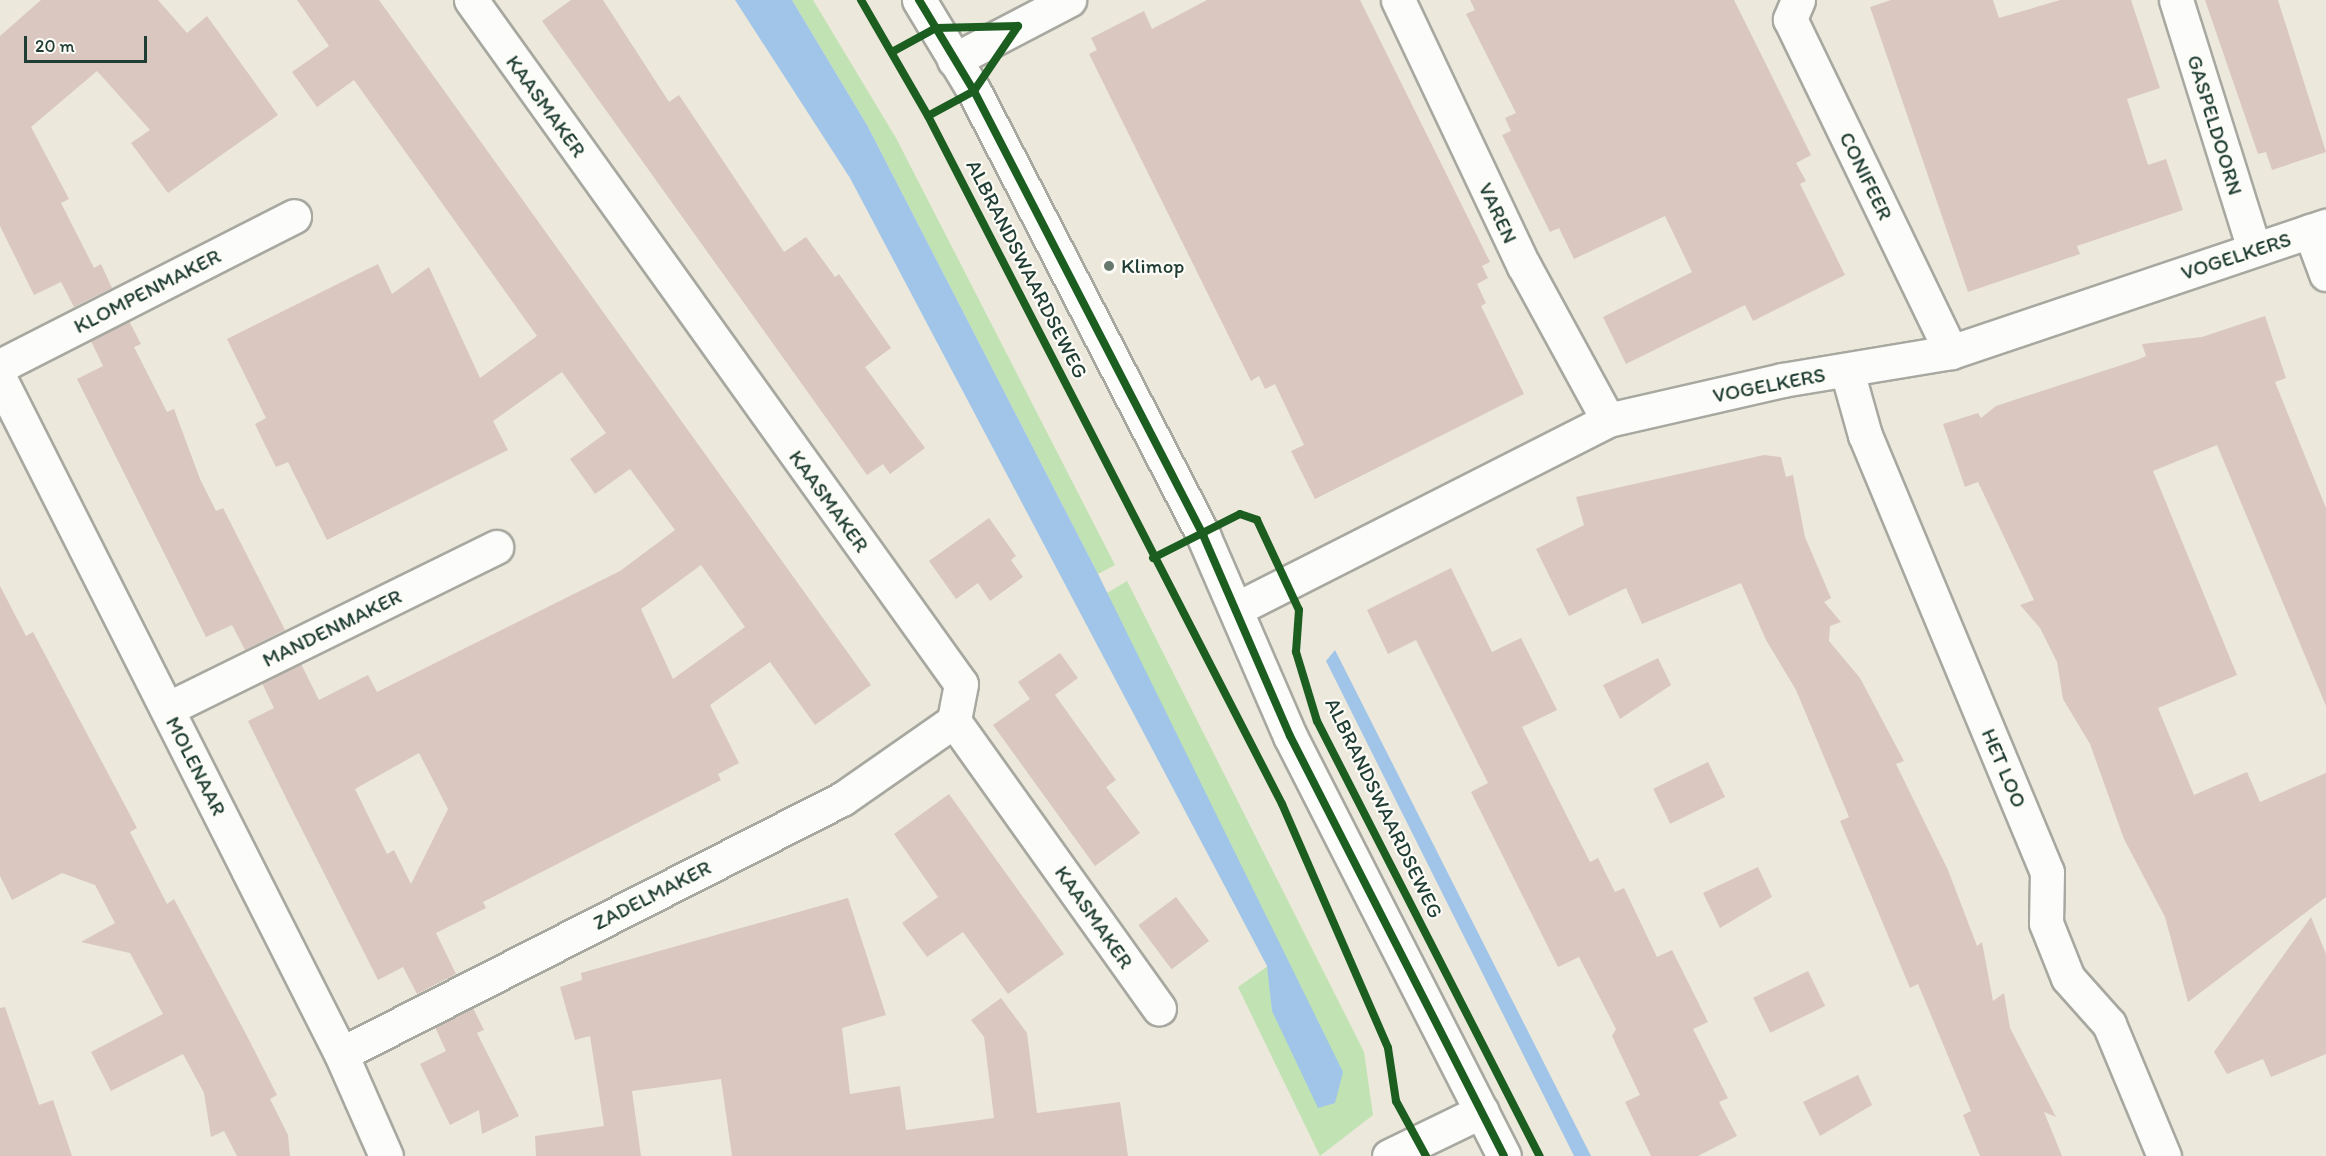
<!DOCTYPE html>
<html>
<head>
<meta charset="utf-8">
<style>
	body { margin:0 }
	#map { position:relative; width:2326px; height:1156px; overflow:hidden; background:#ece8db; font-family:Itim,sans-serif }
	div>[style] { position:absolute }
	.green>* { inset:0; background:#c1e2b3 }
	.water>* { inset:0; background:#a0c5e9 }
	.building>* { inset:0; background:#dac8c0; transform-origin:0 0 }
	.roads { filter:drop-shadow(2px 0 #a7a8a0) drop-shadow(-2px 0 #a7a8a0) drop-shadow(0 2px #a7a8a0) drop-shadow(0 -2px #a7a8a0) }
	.minor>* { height:33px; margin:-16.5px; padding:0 16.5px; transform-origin:16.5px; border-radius:16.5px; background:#fcfcfa }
	.cycleway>* { height:8px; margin:-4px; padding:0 4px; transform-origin:4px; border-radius:4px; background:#1b5e20 }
	.dots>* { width:16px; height:16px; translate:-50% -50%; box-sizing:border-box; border:3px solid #fdfcf7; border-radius:50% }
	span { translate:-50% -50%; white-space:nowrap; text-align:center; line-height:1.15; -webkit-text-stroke:4.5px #fdfcf7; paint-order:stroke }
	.street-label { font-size:21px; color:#1f3d34 }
	.poi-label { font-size:21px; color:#1f3d34 }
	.left { translate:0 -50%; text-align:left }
	.scale { position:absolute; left:24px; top:36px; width:123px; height:27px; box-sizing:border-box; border:3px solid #1f3d34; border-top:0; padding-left:8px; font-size:18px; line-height:21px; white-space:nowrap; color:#1f3d34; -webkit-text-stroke:4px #fdfcf7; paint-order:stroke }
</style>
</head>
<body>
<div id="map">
	<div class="green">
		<div style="clip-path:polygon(792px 0,813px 0,896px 138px,1115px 565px,1098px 574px,867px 125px)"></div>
		<div style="clip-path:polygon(1127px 581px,1364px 1052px,1373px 1115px,1320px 1156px,1238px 987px,1268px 966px,1272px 1011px,1335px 1103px,1107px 593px)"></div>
	</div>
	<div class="water">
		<div style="clip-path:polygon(735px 0,792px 0,867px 125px,1098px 574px,1343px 1072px,1335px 1103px,1318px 1108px,1272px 1011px,1267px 966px,850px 178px)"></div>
		<div style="clip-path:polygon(1335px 650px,1591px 1156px,1574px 1156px,1326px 661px)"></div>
	</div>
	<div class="building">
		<div style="clip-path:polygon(41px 0,158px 0,187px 33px,207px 16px,278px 115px,168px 193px,131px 143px,150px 130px,97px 71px,31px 127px,69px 199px,61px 203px,94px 268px,101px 264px,112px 288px,74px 307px,61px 282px,34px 295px,0 226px,0 36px)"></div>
		<div style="clip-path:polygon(evenodd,297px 0,379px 0,871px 685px,815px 725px,770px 662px,710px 705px,739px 763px,718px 774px,721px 780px,483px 902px,486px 908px,436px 933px,456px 974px,417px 994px,403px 967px,378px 980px,291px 808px,248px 721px,274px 708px,262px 683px,301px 664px,319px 700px,368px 675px,377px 692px,620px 571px,675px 530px,630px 469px,595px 494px,583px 477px,570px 459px,606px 433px,562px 372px,493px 421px,508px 450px,327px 540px,288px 462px,276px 467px,265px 445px,255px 424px,266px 418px,227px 339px,378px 264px,392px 294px,429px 267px,480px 378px,537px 336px,354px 80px,317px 107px,292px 72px,329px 46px,297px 0,701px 565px,745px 627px,673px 679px,641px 609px,701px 565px,297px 0,419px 753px,448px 809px,411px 884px,394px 850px,387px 854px,355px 789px,419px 753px)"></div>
		<div style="clip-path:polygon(571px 0,603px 0,669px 102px,679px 95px,784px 252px,806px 237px,835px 277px,839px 274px,891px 348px,865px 367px,925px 448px,890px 474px,883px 464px,867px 475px,542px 21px)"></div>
		<div style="clip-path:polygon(1207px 0,1360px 0,1490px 262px,1482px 266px,1488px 278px,1477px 284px,1486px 303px,1481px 306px,1524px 394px,1315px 499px,1291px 451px,1304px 445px,1275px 384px,1265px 389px,1259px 376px,1251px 381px,1089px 54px,1097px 50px,1091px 38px,1144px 11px,1152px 29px)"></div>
		<div style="clip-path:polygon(1470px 0,1734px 0,1811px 155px,1796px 163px,1806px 181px,1800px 184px,1845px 275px,1753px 321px,1745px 305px,1626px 364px,1603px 317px,1692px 272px,1665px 216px,1574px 259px,1559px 228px,1550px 232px,1502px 135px,1511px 131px,1505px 118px,1516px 113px,1466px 14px,1475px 10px)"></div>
		<div style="clip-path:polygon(1891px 0,1993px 0,1999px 18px,2060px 0,2131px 0,2160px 88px,2127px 99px,2148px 165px,2166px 159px,2183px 210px,2077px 246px,2080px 254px,1968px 292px,1870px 7px)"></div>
		<div style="clip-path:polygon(2205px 0,2278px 0,2326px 152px,2272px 170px,2266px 152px,2258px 154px)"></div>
		<div style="clip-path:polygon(2265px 316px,2286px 378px,2275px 382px,2326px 508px,2326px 706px,2217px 445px,2153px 471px,2237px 675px,2158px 708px,2194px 795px,2247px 772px,2260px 802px,2326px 773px,2326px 897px,2188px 1002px,2165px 917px,2124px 839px,2090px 744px,2063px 699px,2057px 662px,2040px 628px,2020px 605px,2034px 600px,1978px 482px,1965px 487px,1943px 424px,1978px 413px,1981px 418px,1996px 406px,2137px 360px,2146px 356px,2142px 344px,2202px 337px)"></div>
		<div style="clip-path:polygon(129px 321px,141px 344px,134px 347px,167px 412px,174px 409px,200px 479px,216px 511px,223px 508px,285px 630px,245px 650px,232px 625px,206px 637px,77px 379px,103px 366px,91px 341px)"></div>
		<div style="clip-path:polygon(1764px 455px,1781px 457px,1786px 477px,1793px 475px,1805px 537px,1831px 598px,1824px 602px,1841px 622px,1830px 626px,1829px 641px,1860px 678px,1904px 761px,1896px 764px,1948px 870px,1977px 946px,1982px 942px,1993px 1001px,2004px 993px,2010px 1028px,2056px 1117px,2044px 1112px,2062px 1156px,1980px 1156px,1963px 1115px,1971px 1111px,1958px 1080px,1918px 984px,1910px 988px,1840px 821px,1849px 817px,1796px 690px,1766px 640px,1741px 583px,1642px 624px,1626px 588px,1569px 616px,1536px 549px,1584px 525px,1576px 497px)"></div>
		<div style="clip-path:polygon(989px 518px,1016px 556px,1011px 560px,1023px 577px,990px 601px,978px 583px,956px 599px,929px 561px)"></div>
		<div style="clip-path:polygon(1451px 568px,1492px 652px,1521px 638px,1557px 710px,1522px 727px,1590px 862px,1598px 858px,1615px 892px,1624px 888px,1657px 957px,1672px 950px,1708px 1022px,1693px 1029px,1728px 1098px,1719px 1102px,1737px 1136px,1698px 1156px,1651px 1156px,1625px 1102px,1640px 1095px,1612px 1036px,1616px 1029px,1579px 957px,1558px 967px,1471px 792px,1488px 783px,1416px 640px,1388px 654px,1367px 610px)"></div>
		<div style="clip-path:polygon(0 586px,26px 636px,33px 632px,137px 828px,130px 832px,167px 904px,174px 899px,247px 1036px,277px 1095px,270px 1099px,288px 1135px,290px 1156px,237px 1156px,224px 1131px,211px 1137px,204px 1093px,183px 1054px,111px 1091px,91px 1052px,163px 1014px,130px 953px,81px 942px,115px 923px,95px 885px,62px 873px,12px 900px,0 876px)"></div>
		<div style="clip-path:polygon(1060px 653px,1078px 678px,1055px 695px,1116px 780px,1106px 787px,1140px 833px,1095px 866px,993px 725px,1030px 699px,1018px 682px)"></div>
		<div style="clip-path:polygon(1658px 658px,1671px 685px,1620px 719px,1603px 685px)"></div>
		<div style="left:1708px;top:762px;width:39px;height:61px;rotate:64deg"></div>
		<div style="clip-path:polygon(949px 794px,1064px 954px,1008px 994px,963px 932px,927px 957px,902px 923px,938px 897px,894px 834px)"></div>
		<div style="clip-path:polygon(1758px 867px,1772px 897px,1720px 928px,1703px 893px)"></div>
		<div style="left:1176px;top:897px;width:55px;height:47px;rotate:53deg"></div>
		<div style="clip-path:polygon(848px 898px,886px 1015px,842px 1028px,850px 1094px,900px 1086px,906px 1130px,994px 1118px,984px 1037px,971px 1020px,1001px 998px,1027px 1033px,1037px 1113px,1120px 1102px,1128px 1156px,732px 1156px,721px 1079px,632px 1091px,641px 1156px,536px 1156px,535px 1136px,604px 1126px,590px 1036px,575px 1040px,560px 987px,582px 980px,581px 973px)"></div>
		<div style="clip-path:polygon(2311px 917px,2326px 954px,2326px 1054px,2271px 1077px,2263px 1059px,2227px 1074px,2214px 1052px)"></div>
		<div style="left:1808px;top:971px;width:39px;height:61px;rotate:64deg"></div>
		<div style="clip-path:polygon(5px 1007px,39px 1105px,53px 1100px,72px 1156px,0 1156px,0 1008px)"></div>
		<div style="clip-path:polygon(473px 1008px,484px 1030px,477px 1033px,519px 1116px,482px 1134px,479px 1110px,450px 1125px,420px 1064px,446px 1051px,435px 1027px)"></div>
		<div style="clip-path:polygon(1858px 1075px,1872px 1105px,1820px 1136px,1803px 1102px)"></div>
	</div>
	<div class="roads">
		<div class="minor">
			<div style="left:471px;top:0;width:841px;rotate:54.38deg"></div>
			<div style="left:961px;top:684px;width:38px;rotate:101deg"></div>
			<div style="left:954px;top:721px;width:353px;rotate:54.5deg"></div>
			<div style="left:919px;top:0;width:106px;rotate:58.9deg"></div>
			<div style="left:974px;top:91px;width:500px;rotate:62.7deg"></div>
			<div style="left:1203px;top:535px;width:219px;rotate:66.6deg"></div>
			<div style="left:1290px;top:736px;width:471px;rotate:63deg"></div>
			<div style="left:1398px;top:0;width:294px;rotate:64.7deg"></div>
			<div style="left:1524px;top:266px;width:175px;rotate:61.4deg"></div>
			<div style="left:1798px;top:0;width:21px;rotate:113deg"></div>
			<div style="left:1790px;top:19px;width:370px;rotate:64.2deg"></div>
			<div style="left:2176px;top:0;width:261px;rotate:72.6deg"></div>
			<div style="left:954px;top:60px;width:130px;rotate:-27.6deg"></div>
			<div style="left:2310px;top:231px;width:46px;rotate:69.6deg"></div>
			<div style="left:0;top:366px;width:330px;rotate:-27deg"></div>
			<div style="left:1847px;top:371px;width:66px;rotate:74.3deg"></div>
			<div style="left:1865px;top:435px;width:473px;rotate:67.4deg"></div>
			<div style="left:2047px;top:872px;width:51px;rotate:91.1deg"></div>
			<div style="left:2046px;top:923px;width:59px;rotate:68.2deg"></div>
			<div style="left:2068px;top:978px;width:62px;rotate:48.3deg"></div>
			<div style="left:2109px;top:1024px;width:143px;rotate:67.4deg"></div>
			<div style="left:0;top:379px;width:756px;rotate:63.2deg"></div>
			<div style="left:341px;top:1054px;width:111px;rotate:66.2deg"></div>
			<div style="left:1236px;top:609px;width:417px;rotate:-26.9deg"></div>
			<div style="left:1608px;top:420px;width:179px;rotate:-12.9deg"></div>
			<div style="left:1782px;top:380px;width:171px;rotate:-9.4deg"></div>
			<div style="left:1951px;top:352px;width:396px;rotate:-18.6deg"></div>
			<div style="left:167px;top:709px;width:367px;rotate:-26.2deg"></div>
			<div style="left:341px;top:1054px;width:562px;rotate:-26.98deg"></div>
			<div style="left:842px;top:799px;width:136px;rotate:-34.9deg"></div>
			<div style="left:1389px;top:1156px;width:103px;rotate:-25.8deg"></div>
		</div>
	</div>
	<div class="cycleway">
		<div style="left:861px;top:0;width:134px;rotate:60deg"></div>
		<div style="left:928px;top:116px;width:774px;rotate:62.77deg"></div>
		<div style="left:1282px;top:804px;width:266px;rotate:66.5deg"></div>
		<div style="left:1388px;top:1048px;width:54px;rotate:81.4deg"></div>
		<div style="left:1396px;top:1101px;width:63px;rotate:61.4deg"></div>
		<div style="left:919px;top:0;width:106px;rotate:58.9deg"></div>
		<div style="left:974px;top:91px;width:500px;rotate:62.7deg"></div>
		<div style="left:1203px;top:535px;width:219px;rotate:66.6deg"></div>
		<div style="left:1290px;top:736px;width:471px;rotate:63deg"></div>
		<div style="left:892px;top:52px;width:50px;rotate:-28.6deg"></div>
		<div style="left:936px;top:28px;width:82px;rotate:-1.4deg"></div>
		<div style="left:1018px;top:26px;width:78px;rotate:124.1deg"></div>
		<div style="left:974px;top:91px;width:52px;rotate:151.5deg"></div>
		<div style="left:1153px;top:558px;width:97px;rotate:-26.8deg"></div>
		<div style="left:1240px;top:514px;width:18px;rotate:19deg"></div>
		<div style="left:1257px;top:520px;width:99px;rotate:65deg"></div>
		<div style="left:1299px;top:610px;width:42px;rotate:94.1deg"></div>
		<div style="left:1296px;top:652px;width:72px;rotate:73.1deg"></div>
		<div style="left:1317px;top:721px;width:489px;rotate:62.9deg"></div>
	</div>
	<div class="dots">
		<div style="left:1109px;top:266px;background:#67796e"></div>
	</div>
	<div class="street-label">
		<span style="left:546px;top:106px;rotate:54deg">KAASMAKER</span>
		<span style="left:2215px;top:125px;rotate:73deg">GASPELDOORN</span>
		<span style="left:1866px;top:176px;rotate:64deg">CONIFEER</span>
		<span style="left:1498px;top:213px;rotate:65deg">VAREN</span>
		<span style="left:2236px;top:256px;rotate:-18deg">VOGELKERS</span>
		<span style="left:1027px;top:269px;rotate:63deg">ALBRANDSWAARDSEWEG</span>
		<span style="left:147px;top:291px;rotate:-27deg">KLOMPENMAKER</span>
		<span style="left:1769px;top:385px;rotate:-11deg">VOGELKERS</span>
		<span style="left:829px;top:501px;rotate:54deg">KAASMAKER</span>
		<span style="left:332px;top:628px;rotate:-26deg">MANDENMAKER</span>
		<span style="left:196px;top:766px;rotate:63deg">MOLENAAR</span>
		<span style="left:2004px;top:768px;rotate:67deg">HET LOO</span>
		<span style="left:1384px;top:808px;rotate:64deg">ALBRANDSWAARDSEWEG</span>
		<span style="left:652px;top:895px;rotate:-27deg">ZADELMAKER</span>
		<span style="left:1094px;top:917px;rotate:55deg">KAASMAKER</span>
	</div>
	<div class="poi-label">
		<span class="left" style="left:1121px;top:266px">Klimop</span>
	</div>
	<div class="scale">20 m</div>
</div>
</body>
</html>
